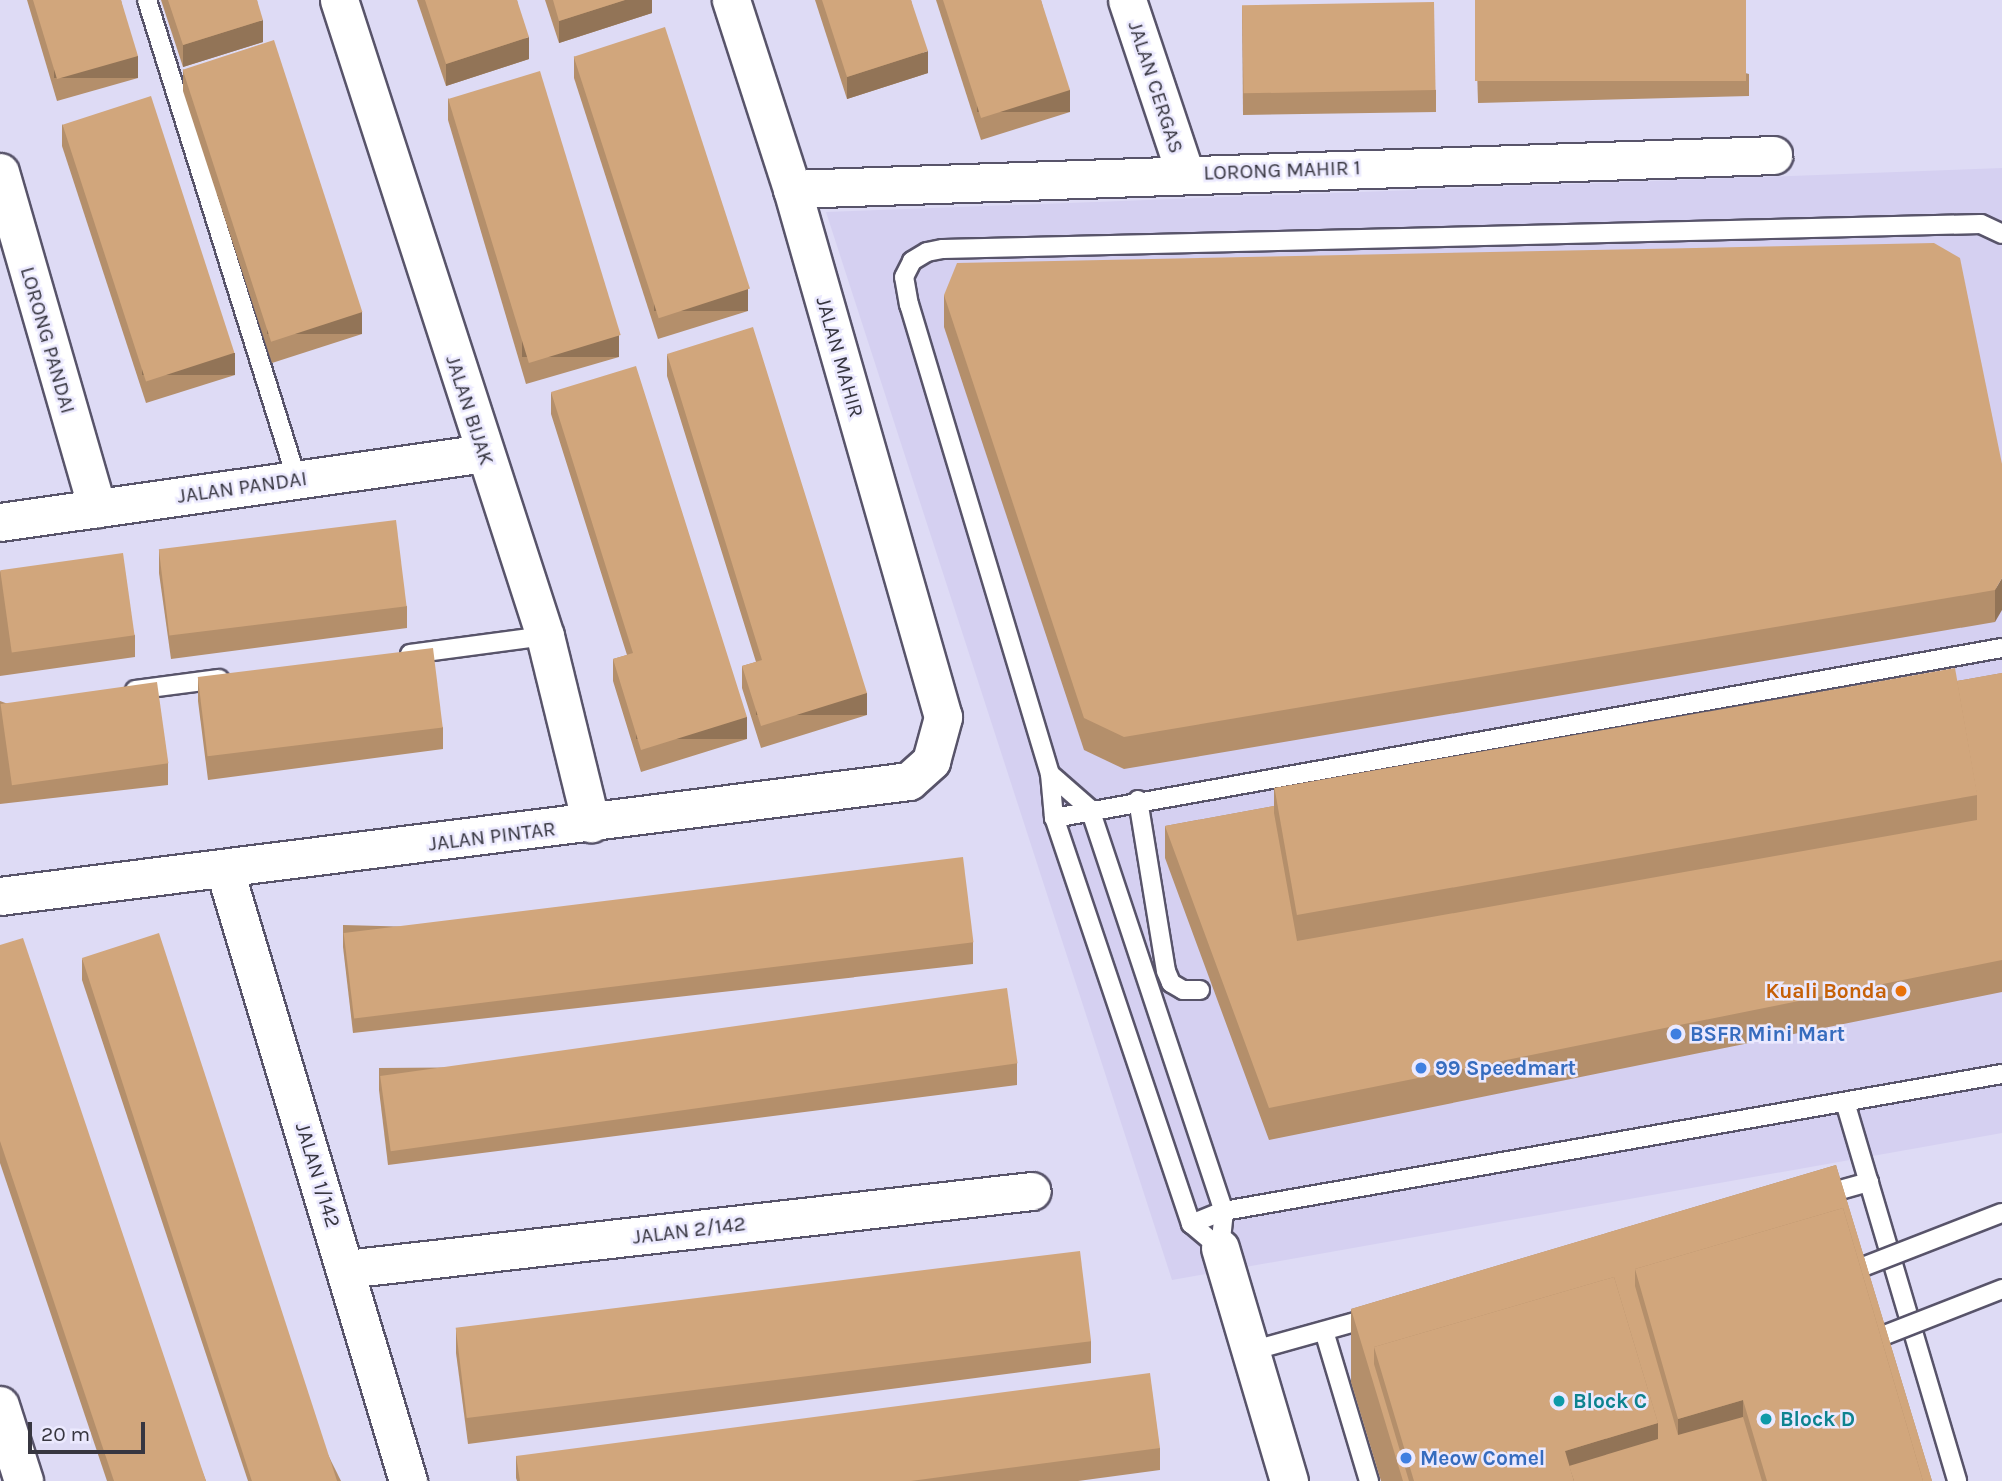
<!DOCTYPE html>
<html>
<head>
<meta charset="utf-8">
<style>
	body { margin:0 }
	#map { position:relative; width:2002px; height:1481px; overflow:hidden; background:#dedbf5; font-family:Karla,sans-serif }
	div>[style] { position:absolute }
	.built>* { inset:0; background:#d5d0f1 }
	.roads { filter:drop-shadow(2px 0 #58546a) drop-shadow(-2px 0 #58546a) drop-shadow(0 2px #58546a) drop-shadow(0 -2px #58546a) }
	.lane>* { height:18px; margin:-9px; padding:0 9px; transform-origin:9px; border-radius:9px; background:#fff }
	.street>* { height:37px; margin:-18.5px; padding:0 18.5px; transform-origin:18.5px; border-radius:18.5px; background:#fff }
	.secondary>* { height:38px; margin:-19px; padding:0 19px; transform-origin:19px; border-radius:19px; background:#fff }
	.bridges { filter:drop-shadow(2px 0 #58546a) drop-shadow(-2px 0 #58546a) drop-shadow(0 2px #58546a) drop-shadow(0 -2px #58546a) }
	.lane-bridge>* { height:18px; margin:-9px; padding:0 9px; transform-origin:9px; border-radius:9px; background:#fff }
	.wall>* { inset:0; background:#b48f6b }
	.shaded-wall>* { inset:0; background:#927457; transform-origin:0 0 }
	.building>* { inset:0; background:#d1a67c; transform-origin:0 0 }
	.dots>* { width:19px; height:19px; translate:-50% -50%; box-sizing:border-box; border:4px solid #ebe9fe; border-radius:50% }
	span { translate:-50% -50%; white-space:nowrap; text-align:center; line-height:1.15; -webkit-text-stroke:5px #ebe9fe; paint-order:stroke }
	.street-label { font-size:21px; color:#373640 }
	.food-label { font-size:21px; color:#c56008; font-weight:700 }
	.right { translate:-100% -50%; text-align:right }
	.shop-label { font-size:21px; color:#366cbe; font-weight:700 }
	.left { translate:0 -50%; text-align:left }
	.culture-label { font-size:21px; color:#0d838f; font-weight:700 }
	.scale { position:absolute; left:28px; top:1422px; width:117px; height:32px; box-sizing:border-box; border:4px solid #373640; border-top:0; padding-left:9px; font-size:21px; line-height:24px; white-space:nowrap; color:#373640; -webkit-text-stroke:5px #ebe9fe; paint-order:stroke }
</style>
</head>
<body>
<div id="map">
	<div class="built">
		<div style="clip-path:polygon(2002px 168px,2002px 1133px,1172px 1280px,826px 212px)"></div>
	</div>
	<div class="roads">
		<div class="lane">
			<div style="left:147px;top:0;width:503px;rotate:72.65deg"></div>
			<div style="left:410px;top:654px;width:136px;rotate:-7.6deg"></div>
			<div style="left:135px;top:690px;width:85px;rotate:-7.5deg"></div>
			<div style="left:1050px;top:774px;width:53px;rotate:41.2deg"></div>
			<div style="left:1090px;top:809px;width:424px;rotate:71.6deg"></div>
			<div style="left:1224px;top:1211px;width:37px;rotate:96deg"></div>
			<div style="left:1138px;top:800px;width:173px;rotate:80.7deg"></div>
			<div style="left:1166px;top:971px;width:13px;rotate:67deg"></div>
			<div style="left:1171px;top:983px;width:14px;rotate:30deg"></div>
			<div style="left:1183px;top:990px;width:17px"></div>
			<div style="left:1054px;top:818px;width:963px;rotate:-10.17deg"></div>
			<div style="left:1845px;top:1102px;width:395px;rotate:73.5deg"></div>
			<div style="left:1822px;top:1195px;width:49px;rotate:-15.5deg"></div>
			<div style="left:1191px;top:1224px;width:35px;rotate:-22deg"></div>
			<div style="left:1224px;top:1211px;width:790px;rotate:-9.99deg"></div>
			<div style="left:1220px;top:1248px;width:38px;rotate:-140deg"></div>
			<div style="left:1191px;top:1224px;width:428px;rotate:-108.6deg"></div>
			<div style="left:1054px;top:818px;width:44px;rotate:-95.2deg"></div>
			<div style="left:1050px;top:774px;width:490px;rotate:-106.7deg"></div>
			<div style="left:909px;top:305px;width:28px;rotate:-100deg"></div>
			<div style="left:904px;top:277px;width:18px;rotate:-63deg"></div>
			<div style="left:912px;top:261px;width:17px;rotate:-31deg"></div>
			<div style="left:927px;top:252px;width:16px;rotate:-11deg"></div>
			<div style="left:943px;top:249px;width:1038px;rotate:-1.38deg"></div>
			<div style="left:1981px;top:224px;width:23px;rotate:25deg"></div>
			<div style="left:1324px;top:1331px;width:157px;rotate:73.3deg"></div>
			<div style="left:1251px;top:1351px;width:127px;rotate:-15.6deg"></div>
		</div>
		<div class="street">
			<div style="left:339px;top:0;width:669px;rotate:72.05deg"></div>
			<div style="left:545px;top:636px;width:193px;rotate:76.2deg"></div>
			<div style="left:1127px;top:0;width:182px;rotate:71.5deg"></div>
			<div style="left:0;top:172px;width:350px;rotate:73.9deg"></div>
			<div style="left:792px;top:189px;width:982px;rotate:-1.98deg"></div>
			<div style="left:0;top:522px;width:488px;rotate:-8.1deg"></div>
			<div style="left:225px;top:871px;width:637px;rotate:73.3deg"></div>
			<div style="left:0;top:896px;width:916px;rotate:-7.21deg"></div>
			<div style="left:909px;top:781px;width:30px;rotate:-42deg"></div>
			<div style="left:931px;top:761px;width:46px;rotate:-74.7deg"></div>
			<div style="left:943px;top:717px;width:549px;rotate:-105.96deg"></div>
			<div style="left:792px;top:189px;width:199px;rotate:-107.9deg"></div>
			<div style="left:1220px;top:1248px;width:243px;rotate:73.5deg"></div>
			<div style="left:346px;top:1269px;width:690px;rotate:-6.49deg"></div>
		</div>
		<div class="secondary">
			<div style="left:0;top:1406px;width:79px;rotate:72.3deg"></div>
		</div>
	</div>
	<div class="bridges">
		<div class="lane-bridge">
			<div style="left:1847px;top:1273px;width:166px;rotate:-21.2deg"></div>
			<div style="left:1867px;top:1342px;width:145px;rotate:-21.4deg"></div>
		</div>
	</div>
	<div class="wall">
		<div style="clip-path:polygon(27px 0,121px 0,138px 78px,57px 101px)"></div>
		<div style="clip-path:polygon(161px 0,257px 0,263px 42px,183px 67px)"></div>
		<div style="clip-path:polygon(417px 0,517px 0,529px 59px,446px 86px)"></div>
		<div style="clip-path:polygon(545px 0,652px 0,652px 13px,559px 43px)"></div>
		<div style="clip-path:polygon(815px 0,911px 0,928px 73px,847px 99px)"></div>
		<div style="clip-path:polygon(936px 0,1041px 0,1070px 112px,981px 140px)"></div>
		<div style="clip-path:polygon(1475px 0,1749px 74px,1749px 96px,1478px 103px)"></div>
		<div style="clip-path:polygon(1242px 6px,1436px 90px,1436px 112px,1243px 115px)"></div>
		<div style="clip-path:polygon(574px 56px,748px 311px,658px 339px,574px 78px)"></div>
		<div style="clip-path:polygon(183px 69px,362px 334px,272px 363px,183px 91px)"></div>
		<div style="clip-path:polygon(448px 98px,619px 357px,526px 384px,448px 120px)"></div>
		<div style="clip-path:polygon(62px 124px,235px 375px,146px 403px,62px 146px)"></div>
		<div style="clip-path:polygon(944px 295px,2002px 464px,1995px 622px,1124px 769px,1084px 750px,944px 327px)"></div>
		<div style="clip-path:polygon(667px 354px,867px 715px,761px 748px,742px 688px,742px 666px,756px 662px,667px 376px)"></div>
		<div style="clip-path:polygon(551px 392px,747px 739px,641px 772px,613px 681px,613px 659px,627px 655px,551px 414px)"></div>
		<div style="clip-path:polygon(159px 551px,407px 606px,407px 628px,171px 659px,159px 573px)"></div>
		<div style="clip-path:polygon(0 571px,135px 635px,135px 657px,0 676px)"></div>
		<div style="clip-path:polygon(2002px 673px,2002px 992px,1269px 1140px,1165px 858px,1165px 826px,1274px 806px,1274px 788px,1957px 681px)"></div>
		<div style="clip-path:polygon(198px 679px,443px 727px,443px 749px,208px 780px,198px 701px)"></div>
		<div style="clip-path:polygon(0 701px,168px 763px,168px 785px,0 804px)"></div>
		<div style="clip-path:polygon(343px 925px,973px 942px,973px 964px,353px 1033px,343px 947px)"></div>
		<div style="clip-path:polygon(0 945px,206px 1481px,107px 1481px,0 1163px)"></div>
		<div style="clip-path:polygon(82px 958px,341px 1481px,248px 1481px,82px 980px)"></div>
		<div style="clip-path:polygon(1017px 1063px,1017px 1085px,388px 1165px,379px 1090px,379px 1068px)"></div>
		<div style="clip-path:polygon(1836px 1165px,1932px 1481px,1381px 1481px,1351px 1382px,1351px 1309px)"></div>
		<div style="clip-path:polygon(456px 1331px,1091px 1341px,1091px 1363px,468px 1444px,456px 1353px)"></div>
		<div style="clip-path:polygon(1160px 1448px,1160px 1470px,1078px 1481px,517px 1481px,516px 1478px,516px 1456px)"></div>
	</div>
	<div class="shaded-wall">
		<div style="clip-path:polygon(625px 0,652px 0,652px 13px,559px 43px,559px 21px)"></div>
		<div style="clip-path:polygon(263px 20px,263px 42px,183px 67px,183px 45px)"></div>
		<div style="clip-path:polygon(529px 37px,529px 59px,446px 86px,446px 64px)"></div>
		<div style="clip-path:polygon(928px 51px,928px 73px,847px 99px,847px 77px)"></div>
		<div style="left:138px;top:56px;width:22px;height:84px;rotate:90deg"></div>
		<div style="left:1070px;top:90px;width:22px;height:93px;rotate:90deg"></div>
		<div style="left:748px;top:289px;width:22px;height:94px;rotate:90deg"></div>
		<div style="left:362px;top:312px;width:22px;height:95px;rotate:90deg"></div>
		<div style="left:619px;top:335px;width:22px;height:97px;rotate:90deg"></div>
		<div style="left:235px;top:353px;width:22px;height:93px;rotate:90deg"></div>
		<div style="clip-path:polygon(2002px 578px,2002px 610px,1995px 622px,1995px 590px)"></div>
		<div style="left:867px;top:693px;width:22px;height:111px;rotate:90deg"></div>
		<div style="left:747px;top:717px;width:22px;height:111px;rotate:90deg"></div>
		<div style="clip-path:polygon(1743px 1400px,1743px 1481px,1678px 1481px,1678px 1419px)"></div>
		<div style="clip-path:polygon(1658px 1423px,1658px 1481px,1569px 1481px,1565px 1451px)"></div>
	</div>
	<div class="building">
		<div style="clip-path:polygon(33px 0,121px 0,138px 56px,57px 79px)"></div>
		<div style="clip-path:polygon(168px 0,257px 0,263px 20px,183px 45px)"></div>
		<div style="clip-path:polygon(425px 0,517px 0,529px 37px,446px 64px)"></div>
		<div style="clip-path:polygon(553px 0,625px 0,559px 21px)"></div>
		<div style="clip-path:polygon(822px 0,911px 0,928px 51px,847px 77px)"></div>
		<div style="clip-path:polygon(943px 0,1041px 0,1070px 90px,981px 118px)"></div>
		<div style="left:1475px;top:0;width:271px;height:81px"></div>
		<div style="left:1434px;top:2px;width:88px;height:192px;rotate:89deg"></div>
		<div style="left:665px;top:27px;width:275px;height:96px;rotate:72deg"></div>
		<div style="left:274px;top:40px;width:286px;height:96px;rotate:72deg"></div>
		<div style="left:540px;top:71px;width:276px;height:96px;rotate:73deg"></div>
		<div style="left:151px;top:96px;width:270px;height:93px;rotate:72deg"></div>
		<div style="clip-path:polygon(1934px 243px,1960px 258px,2002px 464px,2002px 578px,1995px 590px,1124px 737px,1084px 718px,944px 295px,957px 263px)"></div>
		<div style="clip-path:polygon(753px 327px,867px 693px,761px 726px,742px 666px,762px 660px,667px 354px)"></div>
		<div style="clip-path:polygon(636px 366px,747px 717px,641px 750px,613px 659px,633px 653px,551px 392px)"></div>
		<div style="left:396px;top:520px;width:87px;height:239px;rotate:83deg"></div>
		<div style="left:123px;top:553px;width:83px;height:124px;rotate:82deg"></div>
		<div style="left:433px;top:648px;width:80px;height:237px;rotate:83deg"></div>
		<div style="left:1955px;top:668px;width:129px;height:691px;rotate:80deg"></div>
		<div style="clip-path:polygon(2002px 673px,2002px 960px,1269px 1108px,1165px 826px,1274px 806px,1274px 813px,1297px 941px,1977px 820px,1977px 795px,1957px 681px)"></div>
		<div style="left:157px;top:682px;width:82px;height:158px;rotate:82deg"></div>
		<div style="left:963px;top:857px;width:86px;height:624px;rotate:83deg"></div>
		<div style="left:159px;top:933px;width:577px;height:81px;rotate:72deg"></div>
		<div style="clip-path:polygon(23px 938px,206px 1481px,114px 1481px,0 1141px,0 945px)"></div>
		<div style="left:1007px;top:988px;width:76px;height:633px;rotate:82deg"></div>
		<div style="clip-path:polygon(1836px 1165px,1932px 1481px,1923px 1481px,1843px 1208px,1635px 1269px,1635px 1286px,1678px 1435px,1743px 1417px,1762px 1481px,1574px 1481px,1569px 1466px,1658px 1439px,1658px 1423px,1614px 1277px,1374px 1347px,1374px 1364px,1409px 1481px,1403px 1481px,1351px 1309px)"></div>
		<div style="clip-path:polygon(1843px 1208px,1923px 1481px,1767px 1481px,1743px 1400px,1678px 1419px,1635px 1269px)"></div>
		<div style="left:1080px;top:1251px;width:91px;height:629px;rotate:83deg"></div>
		<div style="clip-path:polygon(1614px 1277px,1658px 1423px,1565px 1451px,1574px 1481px,1414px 1481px,1374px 1347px)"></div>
		<div style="clip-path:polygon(1150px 1373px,1160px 1448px,911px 1481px,520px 1481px,516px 1456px)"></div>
	</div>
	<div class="dots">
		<div style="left:1901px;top:991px;background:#e8710a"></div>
		<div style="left:1676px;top:1034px;background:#3f7fe0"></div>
		<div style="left:1421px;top:1068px;background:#3f7fe0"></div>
		<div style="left:1559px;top:1401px;background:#0f9aa8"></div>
		<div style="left:1766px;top:1419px;background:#0f9aa8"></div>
		<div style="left:1406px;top:1458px;background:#3f7fe0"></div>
	</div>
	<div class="street-label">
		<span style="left:1156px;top:87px;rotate:72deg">JALAN CERGAS</span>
		<span style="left:1282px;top:170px;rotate:-2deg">LORONG MAHIR 1</span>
		<span style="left:48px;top:340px;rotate:74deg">LORONG PANDAI</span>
		<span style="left:840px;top:357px;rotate:74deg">JALAN MAHIR</span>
		<span style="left:470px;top:410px;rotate:72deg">JALAN BIJAK</span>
		<span style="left:242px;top:487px;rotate:-8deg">JALAN PANDAI</span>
		<span style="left:492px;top:836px;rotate:-7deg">JALAN PINTAR</span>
		<span style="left:318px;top:1175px;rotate:73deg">JALAN 1/142</span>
		<span style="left:689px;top:1230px;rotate:-7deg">JALAN 2/142</span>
	</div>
	<div class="food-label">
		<span class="right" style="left:1887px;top:991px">Kuali Bonda</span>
	</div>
	<div class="shop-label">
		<span class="left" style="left:1690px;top:1034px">BSFR Mini Mart</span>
		<span class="left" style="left:1435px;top:1068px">99 Speedmart</span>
		<span class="left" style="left:1420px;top:1458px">Meow Comel</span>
	</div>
	<div class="culture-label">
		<span class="left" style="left:1573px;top:1401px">Block C</span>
		<span class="left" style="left:1780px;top:1419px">Block D</span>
	</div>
	<div class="scale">20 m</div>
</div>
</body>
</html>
